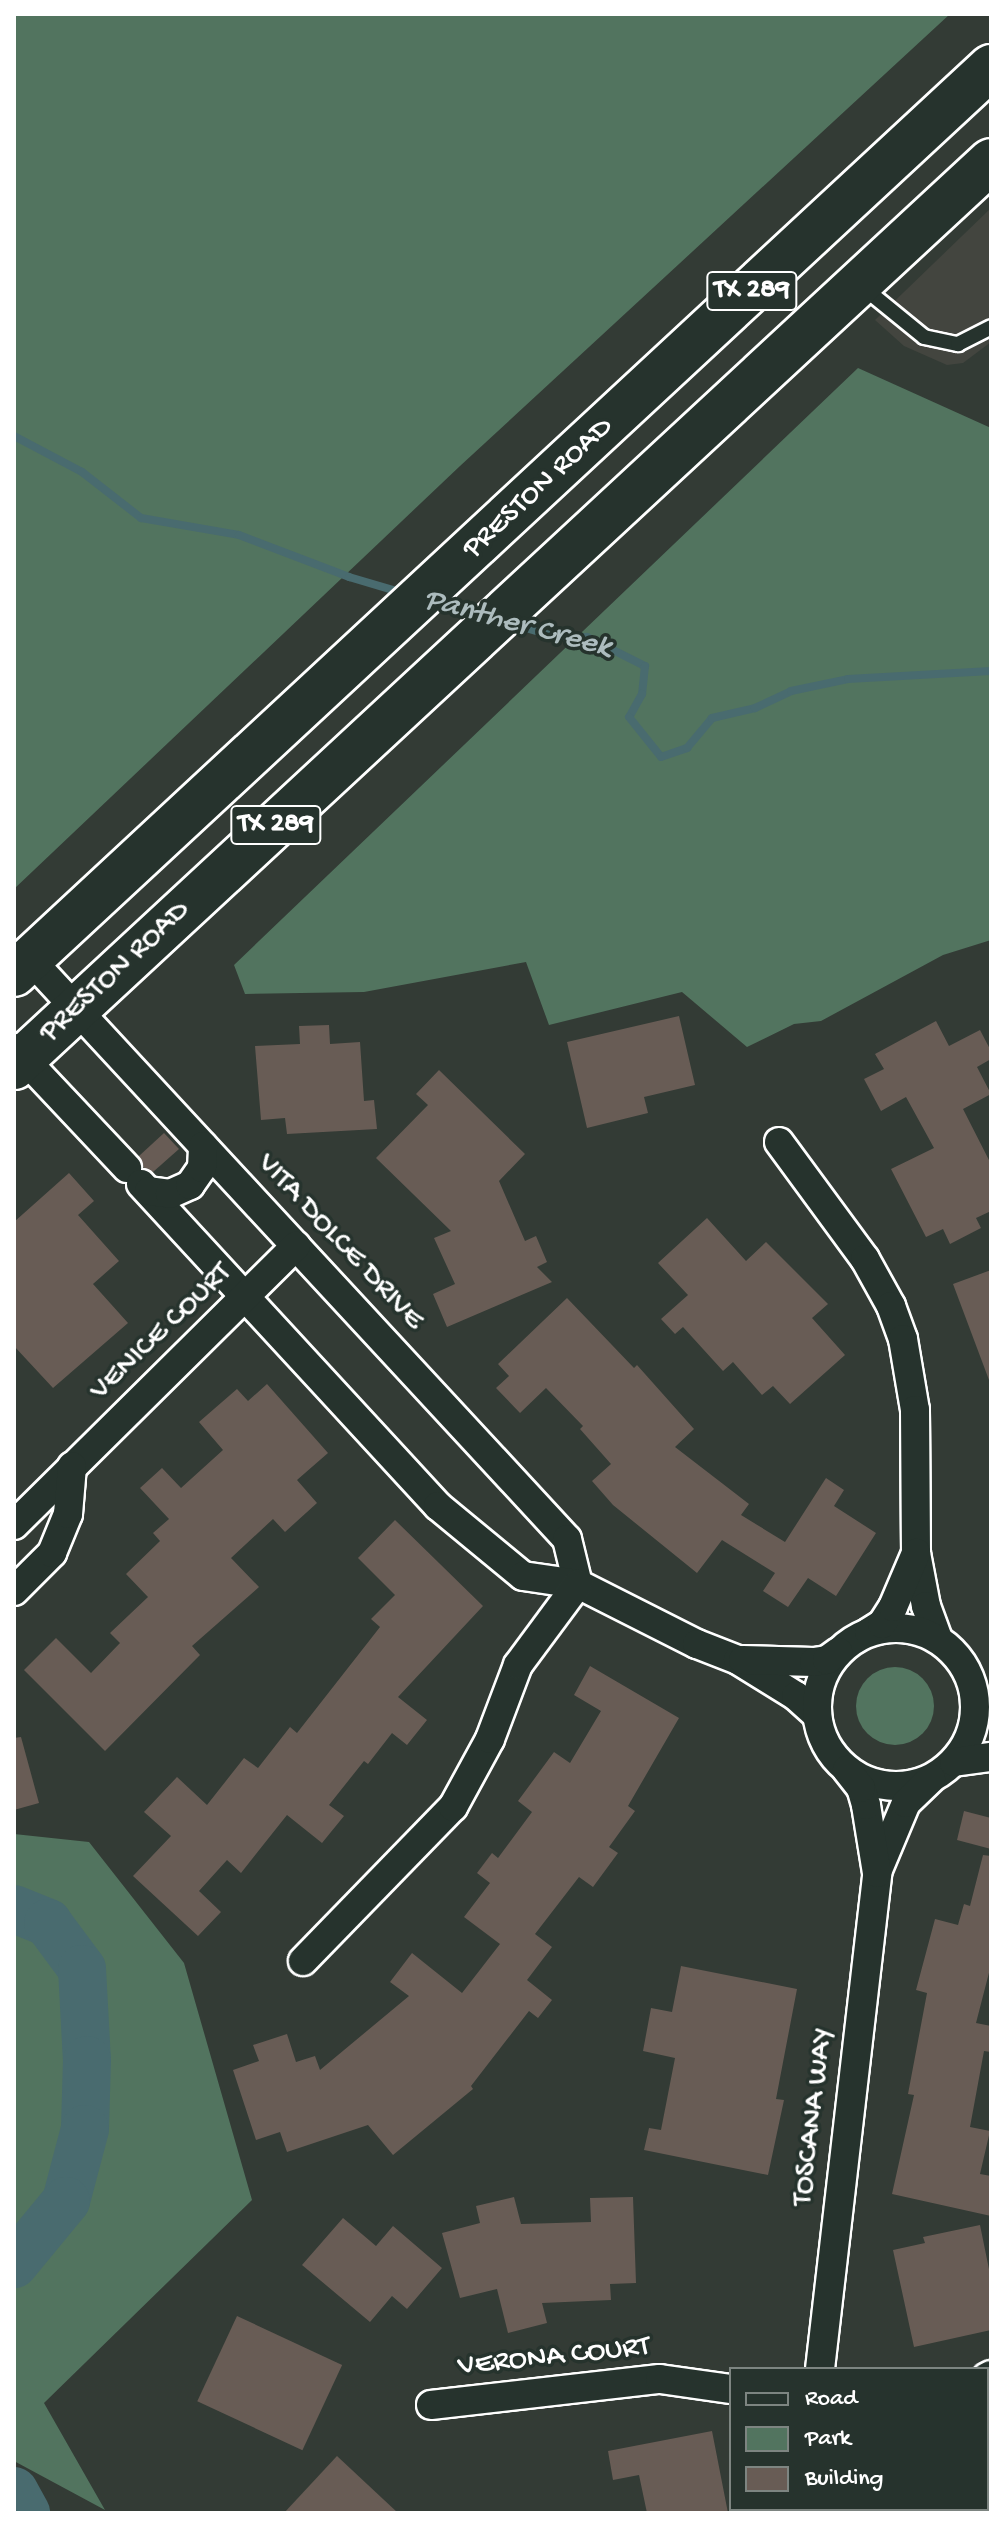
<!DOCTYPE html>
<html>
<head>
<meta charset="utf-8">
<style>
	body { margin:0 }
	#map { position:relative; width:1005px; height:2527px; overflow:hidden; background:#333b35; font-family:"Gochi Hand",sans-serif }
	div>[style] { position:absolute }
	.built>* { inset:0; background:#43453f }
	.green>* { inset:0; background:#52745f }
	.round { border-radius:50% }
	.stream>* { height:8px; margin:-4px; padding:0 4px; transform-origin:4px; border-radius:4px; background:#496b6f }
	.river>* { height:48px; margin:-24px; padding:0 24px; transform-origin:24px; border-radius:24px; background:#496b6f }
	.building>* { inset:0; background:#685c55; transform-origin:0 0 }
	.roads { filter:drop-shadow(2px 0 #fff) drop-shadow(-2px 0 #fff) drop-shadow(0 2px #fff) drop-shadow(0 -2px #fff) }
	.service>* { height:14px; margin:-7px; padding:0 7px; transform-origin:7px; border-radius:7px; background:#26332d }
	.minor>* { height:28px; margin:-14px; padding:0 14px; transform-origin:14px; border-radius:14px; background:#26332d }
	.minor>.ring { margin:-14px; padding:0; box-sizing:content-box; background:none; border:28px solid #26332d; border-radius:50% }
	.primary>* { height:44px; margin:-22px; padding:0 22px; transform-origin:22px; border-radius:22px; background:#26332d }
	span { translate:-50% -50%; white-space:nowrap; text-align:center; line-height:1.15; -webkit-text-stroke:7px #26332d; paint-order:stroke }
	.shield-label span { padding:2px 6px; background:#26332d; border:2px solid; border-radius:6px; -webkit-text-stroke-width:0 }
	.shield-label { font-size:28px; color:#fff; font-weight:700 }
	.street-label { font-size:30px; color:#fff }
	.water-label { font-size:32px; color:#adbcbe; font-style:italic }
	.frame { position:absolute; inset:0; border:16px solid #fff; pointer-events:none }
	.legend { position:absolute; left:729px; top:2367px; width:260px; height:144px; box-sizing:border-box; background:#26332d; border:2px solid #7d8581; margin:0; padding:10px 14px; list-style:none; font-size:24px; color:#fff }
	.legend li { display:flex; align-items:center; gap:16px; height:40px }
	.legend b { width:40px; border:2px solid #7d8581 }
</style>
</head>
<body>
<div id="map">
	<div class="built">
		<div style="clip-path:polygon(991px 208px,991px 342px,963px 363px,947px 365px,904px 346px,875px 320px)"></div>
	</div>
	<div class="green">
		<div style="clip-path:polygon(14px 14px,950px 14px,460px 466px,14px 889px)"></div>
		<div style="clip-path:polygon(858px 368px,991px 428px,991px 940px,943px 955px,821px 1021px,794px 1024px,747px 1047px,682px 992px,549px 1025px,526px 962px,364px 992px,245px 994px,234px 965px)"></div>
		<div class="round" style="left:856px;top:1667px;width:78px;height:78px"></div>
		<div style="clip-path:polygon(14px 1834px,89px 1842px,184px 1963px,252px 2200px,44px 2403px,105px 2510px,14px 2461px)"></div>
	</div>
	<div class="stream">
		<div style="left:14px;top:436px;width:77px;rotate:27.9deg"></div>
		<div style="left:82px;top:472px;width:75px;rotate:37.9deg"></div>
		<div style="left:141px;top:518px;width:99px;rotate:9.8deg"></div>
		<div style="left:239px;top:535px;width:118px;rotate:20.9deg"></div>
		<div style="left:349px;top:577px;width:56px;rotate:16.5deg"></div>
		<div style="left:435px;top:602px;width:47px;rotate:16.1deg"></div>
		<div style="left:512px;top:624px;width:47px;rotate:16.1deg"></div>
		<div style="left:557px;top:637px;width:30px"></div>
		<div style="left:587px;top:637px;width:65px;rotate:26.6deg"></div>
		<div style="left:645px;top:666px;width:28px;rotate:96deg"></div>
		<div style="left:642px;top:694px;width:26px;rotate:119deg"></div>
		<div style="left:629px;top:717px;width:51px;rotate:51.3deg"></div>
		<div style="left:661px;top:757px;width:28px;rotate:-19deg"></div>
		<div style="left:687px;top:748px;width:39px;rotate:-50deg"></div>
		<div style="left:712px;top:718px;width:44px;rotate:-13.1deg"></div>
		<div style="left:755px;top:708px;width:40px;rotate:-25deg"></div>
		<div style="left:791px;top:691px;width:58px;rotate:-11.9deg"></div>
		<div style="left:848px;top:679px;width:143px;rotate:-3.2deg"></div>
	</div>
	<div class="river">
		<div style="left:14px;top:1909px;width:37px;rotate:22deg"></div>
		<div style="left:48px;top:1923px;width:57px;rotate:53.5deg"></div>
		<div style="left:82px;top:1969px;width:91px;rotate:86.9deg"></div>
		<div style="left:87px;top:2060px;width:69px;rotate:91.7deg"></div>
		<div style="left:85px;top:2129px;width:74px;rotate:104.8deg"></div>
		<div style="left:66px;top:2201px;width:82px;rotate:129.5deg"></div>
		<div style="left:14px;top:2491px;width:25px;rotate:61deg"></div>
	</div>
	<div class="building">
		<div style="clip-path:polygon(679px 1016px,695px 1085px,644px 1097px,648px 1113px,587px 1128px,567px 1042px)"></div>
		<div style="clip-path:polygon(936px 1021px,949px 1046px,980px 1030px,991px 1051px,991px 1059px,977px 1067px,991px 1094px,963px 1109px,991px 1164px,991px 1211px,976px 1218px,981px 1228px,950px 1244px,943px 1229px,926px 1237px,891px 1169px,934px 1148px,906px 1097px,881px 1111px,864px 1079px,884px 1069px,875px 1054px)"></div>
		<div style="clip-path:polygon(329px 1025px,330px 1044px,360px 1042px,364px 1101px,374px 1100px,377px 1129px,287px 1134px,285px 1118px,261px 1120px,255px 1046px,300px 1044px,299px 1026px)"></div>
		<div style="clip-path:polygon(439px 1070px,525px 1154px,499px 1181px,525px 1241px,536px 1236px,547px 1262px,537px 1267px,552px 1282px,447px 1327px,433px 1294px,455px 1284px,434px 1238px,451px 1231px,376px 1158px,428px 1105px,416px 1094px)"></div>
		<div style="clip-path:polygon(164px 1133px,179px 1149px,153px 1172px,144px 1168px,139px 1156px)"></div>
		<div style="clip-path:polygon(69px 1173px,94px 1201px,78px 1215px,119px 1261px,93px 1284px,128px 1323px,53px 1388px,14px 1346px,14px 1222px)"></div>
		<div style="clip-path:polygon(707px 1218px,746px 1261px,766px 1242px,828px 1304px,812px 1318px,845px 1355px,790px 1404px,773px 1386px,762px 1395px,733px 1362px,723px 1371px,683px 1327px,675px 1334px,661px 1319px,688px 1295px,658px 1263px)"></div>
		<div style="clip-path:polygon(991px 1270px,991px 1380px,989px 1380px,953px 1284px)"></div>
		<div style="clip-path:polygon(567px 1298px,634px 1368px,637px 1365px,694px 1429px,675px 1447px,749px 1504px,741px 1515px,785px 1542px,826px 1478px,844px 1490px,834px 1506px,876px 1533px,836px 1596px,808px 1578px,788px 1607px,763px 1591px,775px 1573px,722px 1540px,697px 1573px,613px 1505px,592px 1481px,611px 1464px,580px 1429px,583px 1426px,546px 1388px,520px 1413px,496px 1388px,509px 1376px,498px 1364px)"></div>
		<div style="clip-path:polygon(267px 1384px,328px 1453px,297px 1480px,317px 1503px,285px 1532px,273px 1519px,231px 1558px,259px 1587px,192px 1646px,200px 1655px,105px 1751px,24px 1670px,56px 1638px,91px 1673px,120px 1643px,110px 1633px,148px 1597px,126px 1574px,160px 1541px,153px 1533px,169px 1519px,140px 1488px,162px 1468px,181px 1488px,223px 1450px,199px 1422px,237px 1389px,248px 1401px)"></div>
		<div style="clip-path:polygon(395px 1520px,483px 1606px,398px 1697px,427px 1720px,407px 1745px,392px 1733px,368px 1764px,364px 1761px,329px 1805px,344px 1816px,322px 1843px,287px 1815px,241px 1873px,227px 1860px,199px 1891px,221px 1912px,198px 1936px,133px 1876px,171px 1836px,144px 1812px,177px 1777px,207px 1805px,244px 1758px,258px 1768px,290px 1727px,297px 1733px,380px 1627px,371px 1619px,395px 1595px,358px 1558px)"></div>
		<div style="clip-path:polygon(590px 1666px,679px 1718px,628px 1806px,635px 1811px,609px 1847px,618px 1853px,593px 1887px,579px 1877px,535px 1934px,552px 1947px,527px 1980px,552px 2000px,538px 2018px,529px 2011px,471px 2086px,473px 2089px,393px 2155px,368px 2125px,287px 2152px,280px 2132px,256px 2140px,233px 2070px,259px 2061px,253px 2045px,287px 2034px,296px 2062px,315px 2056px,320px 2070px,409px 1996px,390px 1982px,412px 1953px,462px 1993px,500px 1944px,464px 1917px,490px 1883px,477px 1873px,492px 1853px,498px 1858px,532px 1812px,518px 1801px,554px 1752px,570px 1763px,601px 1711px,574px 1695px)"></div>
		<div style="clip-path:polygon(21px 1737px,39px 1803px,14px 1810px,14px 1738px)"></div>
		<div style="clip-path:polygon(964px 1811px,991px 1818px,991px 1849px,957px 1840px)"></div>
		<div style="clip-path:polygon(983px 1855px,991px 1856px,991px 1965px,976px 2023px,991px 2026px,991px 2052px,984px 2051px,970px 2127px,990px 2131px,980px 2174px,991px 2176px,991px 2216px,892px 2194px,914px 2095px,908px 2094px,927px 1993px,916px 1990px,935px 1919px,958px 1925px,964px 1904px,970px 1906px)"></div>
		<div style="clip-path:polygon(681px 1966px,797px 1989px,776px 2099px,784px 2100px,768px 2175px,644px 2150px,649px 2128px,661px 2130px,675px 2058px,643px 2051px,651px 2008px,672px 2012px)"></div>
		<div style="clip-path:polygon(514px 2197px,521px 2224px,591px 2222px,590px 2198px,633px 2197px,636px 2283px,610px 2284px,611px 2300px,542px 2303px,547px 2323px,508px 2333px,497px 2289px,460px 2298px,442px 2233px,480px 2223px,476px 2206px)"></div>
		<div style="clip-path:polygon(343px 2218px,376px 2246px,393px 2226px,442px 2268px,407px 2309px,392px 2296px,370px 2322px,302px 2265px)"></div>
		<div style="clip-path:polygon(980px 2225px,991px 2279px,991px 2330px,914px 2347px,893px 2250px,925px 2243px,923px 2237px)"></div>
		<div style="left:237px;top:2316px;width:116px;height:94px;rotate:25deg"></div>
		<div style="clip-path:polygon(712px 2431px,728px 2513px,647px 2513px,639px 2475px,613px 2480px,608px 2451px)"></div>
		<div style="clip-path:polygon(337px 2456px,398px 2513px,284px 2513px)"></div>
	</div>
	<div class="roads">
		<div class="service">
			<div style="left:864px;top:288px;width:77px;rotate:39.2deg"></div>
			<div style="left:924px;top:337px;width:35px;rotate:12deg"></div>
			<div style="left:958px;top:344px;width:37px;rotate:-27deg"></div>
		</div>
		<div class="minor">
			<div style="left:30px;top:959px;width:790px;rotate:47.2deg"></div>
			<div style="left:567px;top:1539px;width:46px;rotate:76.3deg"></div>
			<div style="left:14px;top:1048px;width:165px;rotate:46.7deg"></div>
			<div style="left:779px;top:1142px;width:145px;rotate:53.7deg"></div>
			<div style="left:865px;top:1259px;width:54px;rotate:61deg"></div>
			<div style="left:891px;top:1306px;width:35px;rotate:70deg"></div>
			<div style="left:903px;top:1339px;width:72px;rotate:80.4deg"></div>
			<div style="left:915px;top:1410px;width:143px;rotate:89.6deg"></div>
			<div style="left:916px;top:1553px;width:54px;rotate:79.3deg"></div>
			<div style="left:926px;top:1606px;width:35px;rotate:70deg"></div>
			<div style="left:141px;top:1184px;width:438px;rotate:47.3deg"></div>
			<div style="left:438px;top:1506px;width:110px;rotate:39.5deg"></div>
			<div style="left:523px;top:1576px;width:56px;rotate:8.3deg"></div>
			<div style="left:578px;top:1584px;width:133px;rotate:26.8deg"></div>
			<div style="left:697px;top:1644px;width:44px;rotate:21.3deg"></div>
			<div style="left:738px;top:1660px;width:68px;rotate:31.8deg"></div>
			<div style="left:796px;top:1696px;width:28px;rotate:42deg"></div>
			<div style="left:149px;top:1191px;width:21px;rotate:8deg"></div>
			<div style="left:170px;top:1194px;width:22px;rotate:-24deg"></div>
			<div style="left:190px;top:1185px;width:21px;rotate:-55deg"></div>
			<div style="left:202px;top:1168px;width:22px;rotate:-87deg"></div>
			<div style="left:14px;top:1525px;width:397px;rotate:-44.7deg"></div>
			<div style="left:14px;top:1591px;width:54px;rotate:-45deg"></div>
			<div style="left:52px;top:1553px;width:42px;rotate:-67.7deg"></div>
			<div style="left:68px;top:1514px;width:48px;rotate:-85.2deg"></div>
			<div class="ring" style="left:817px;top:1628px;width:130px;height:130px"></div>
			<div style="left:869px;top:1632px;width:15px;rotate:-32deg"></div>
			<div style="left:882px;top:1624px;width:20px;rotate:-57deg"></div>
			<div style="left:893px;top:1607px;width:59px;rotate:-66.9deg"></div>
			<div style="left:743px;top:1660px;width:71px;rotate:1.6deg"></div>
			<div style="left:814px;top:1662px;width:13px;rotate:-9deg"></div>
			<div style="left:827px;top:1660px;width:14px;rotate:-36deg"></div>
			<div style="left:954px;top:1762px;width:37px;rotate:-8deg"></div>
			<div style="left:877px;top:1872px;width:75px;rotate:-67.2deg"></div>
			<div style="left:906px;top:1803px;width:35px;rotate:-44deg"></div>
			<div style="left:303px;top:1961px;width:215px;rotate:-45.8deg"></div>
			<div style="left:453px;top:1807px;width:77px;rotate:-61.4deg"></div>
			<div style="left:490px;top:1739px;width:79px;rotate:-69.3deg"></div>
			<div style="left:518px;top:1665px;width:101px;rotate:-53.5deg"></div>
			<div style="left:820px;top:2369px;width:499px;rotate:-83.4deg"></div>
			<div style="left:877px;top:1873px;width:69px;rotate:-99.2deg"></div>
			<div style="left:866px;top:1805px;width:18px;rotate:-106deg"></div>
			<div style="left:861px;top:1788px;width:23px;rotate:-128deg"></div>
			<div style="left:987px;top:2377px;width:4px;rotate:-27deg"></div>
			<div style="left:431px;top:2405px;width:230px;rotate:-6.5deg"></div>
			<div style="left:660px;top:2379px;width:72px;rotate:8deg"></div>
			<div style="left:768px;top:2513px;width:4px;rotate:-76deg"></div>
			<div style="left:823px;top:2513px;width:4px;rotate:-76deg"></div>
		</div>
		<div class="primary">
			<div style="left:14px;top:974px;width:1333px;rotate:-42.87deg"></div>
			<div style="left:14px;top:1067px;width:1332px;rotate:-42.84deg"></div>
		</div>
	</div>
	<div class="shield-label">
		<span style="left:752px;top:291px">TX 289</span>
		<span style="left:276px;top:825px">TX 289</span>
	</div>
	<div class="street-label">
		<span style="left:539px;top:489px;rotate:-43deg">PRESTON ROAD</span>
		<span style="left:116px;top:973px;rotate:-43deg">PRESTON ROAD</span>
		<span style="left:339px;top:1243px;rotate:47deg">VITA DOLCE DRIVE</span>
		<span style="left:162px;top:1333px;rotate:-44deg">VENICE COURT</span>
		<span style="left:815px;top:2117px;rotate:-83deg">TOSCANA WAY</span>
		<span style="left:554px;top:2358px;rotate:-6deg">VERONA COURT</span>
	</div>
	<div class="water-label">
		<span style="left:517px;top:625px;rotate:15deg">Panther Creek</span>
	</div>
	<div class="frame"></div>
	<ul class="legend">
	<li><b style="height:10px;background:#26332d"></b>Road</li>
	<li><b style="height:22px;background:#52745f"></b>Park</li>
	<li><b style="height:22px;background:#685c55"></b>Building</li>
	</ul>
</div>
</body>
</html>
